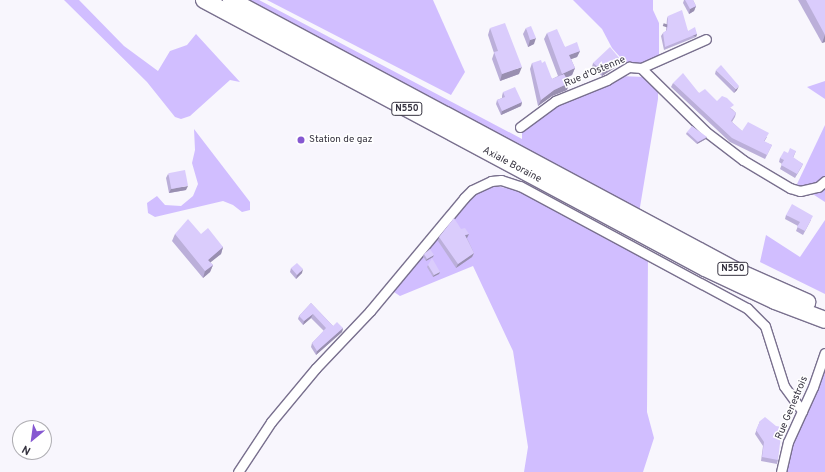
<!DOCTYPE html>
<html>
<head>
<meta charset="utf-8">
<style>
	body { margin:0 }
	#map { position:relative; width:825px; height:472px; overflow:hidden; background:#f8f6fd; font-family:Overpass,sans-serif }
	div>[style] { position:absolute }
	.green>* { inset:0; background:#d1beff }
	.roads { filter:drop-shadow(1px 0 #79708e) drop-shadow(-1px 0 #79708e) drop-shadow(0 1px #79708e) drop-shadow(0 -1px #79708e) }
	.street>* { height:9px; margin:-4.5px; padding:0 4.5px; transform-origin:4.5px; border-radius:4.5px; background:#fff }
	.highway>* { height:16px; margin:-8px; padding:0 8px; transform-origin:8px; border-radius:8px; background:#fff }
	.wall>* { inset:0; background:#bbafd9 }
	.shaded-wall>* { inset:0; background:#998fb0; transform-origin:0 0 }
	.building>* { inset:0; background:#daccfc; transform-origin:0 0 }
	.dots>* { width:11px; height:11px; translate:-50% -50%; box-sizing:border-box; border:2px solid #fff; border-radius:50% }
	span { translate:-50% -50%; white-space:nowrap; text-align:center; line-height:1.15; -webkit-text-stroke:3px #fff; paint-order:stroke }
	.shield-label span { padding:1px 3px; background:#fff; border:1px solid; border-radius:3px; -webkit-text-stroke-width:0 }
	.shield-label { font-size:9px; color:#35323f; font-weight:700 }
	.street-label { font-size:10px; color:#35323f }
	.poi-label { font-size:10px; color:#35323f }
	.left { translate:0 -50%; text-align:left }
	.north { position:absolute; left:12px; top:420px; width:40px; height:40px; box-sizing:border-box; background:#fff; border:1px solid #aeadb2; border-radius:50%; rotate:209deg; font-size:11px; font-weight:700; line-height:16px; text-align:center; color:#35323f }
	.north::after { content:''; display:block; margin:auto; width:14px; height:18px; background:#8658d1; clip-path:polygon(50% 0,100% 100%,50% 72%,0 100%) }
</style>
</head>
<body>
<div id="map">
	<div class="green">
		<div style="clip-path:polygon(64px 0,79px 0,124px 46px,158px 71px,170px 51px,187px 45px,196px 34px,240px 82px,230px 80px,190px 116px,181px 119px,175px 117px,147px 82px)"></div>
		<div style="clip-path:polygon(231px 0,259px 0,522px 139px,522px 130px,545px 108px,620px 76px,644px 77px,658px 91px,658px 99px,638px 219px)"></div>
		<div style="clip-path:polygon(267px 0,433px 0,465px 72px,451px 95px)"></div>
		<div style="clip-path:polygon(573px 0,653px 0,653px 10px,659px 23px,659px 60px,629px 67px,612px 48px,602px 29px)"></div>
		<div style="clip-path:polygon(825px 81px,825px 99px,807px 87px)"></div>
		<div style="clip-path:polygon(825px 125px,825px 202px,797px 184px)"></div>
		<div style="clip-path:polygon(194px 129px,250px 202px,250px 210px,242px 212px,233px 205px,223px 201px,155px 217px,148px 213px,147px 203px,157px 196px,165px 205px,181px 206px,193px 196px,198px 184px,192px 163px,195px 150px)"></div>
		<div style="clip-path:polygon(493px 186px,515px 189px,612px 242px,610px 234px,648px 254px,647px 412px,654px 438px,643px 472px,524px 472px,528px 447px,513px 351px,473px 266px,400px 296px,391px 290px,432px 241px,436px 241px,452px 222px,452px 215px,481px 188px)"></div>
		<div style="clip-path:polygon(825px 220px,825px 294px,760px 262px,766px 235px,800px 257px)"></div>
		<div style="clip-path:polygon(825px 353px,825px 472px,781px 472px)"></div>
	</div>
	<div class="roads">
		<div class="street">
			<div style="left:641px;top:68px;width:90px;rotate:44.5deg"></div>
			<div style="left:705px;top:131px;width:48px;rotate:37.3deg"></div>
			<div style="left:743px;top:160px;width:55px;rotate:30.8deg"></div>
			<div style="left:790px;top:188px;width:10px;rotate:17deg"></div>
			<div style="left:800px;top:191px;width:18px;rotate:-13deg"></div>
			<div style="left:818px;top:187px;width:9px;rotate:-41deg"></div>
			<div style="left:520px;top:127px;width:44px;rotate:-36.6deg"></div>
			<div style="left:555px;top:101px;width:56px;rotate:-22deg"></div>
			<div style="left:607px;top:80px;width:26px;rotate:-31deg"></div>
			<div style="left:629px;top:67px;width:12px;rotate:5deg"></div>
			<div style="left:641px;top:68px;width:71px;rotate:-24deg"></div>
			<div style="left:238px;top:472px;width:60px;rotate:-56.6deg"></div>
			<div style="left:271px;top:422px;width:70px;rotate:-50.2deg"></div>
			<div style="left:316px;top:368px;width:79px;rotate:-46.5deg"></div>
			<div style="left:370px;top:311px;width:147px;rotate:-50.2deg"></div>
			<div style="left:464px;top:198px;width:11px;rotate:-45deg"></div>
			<div style="left:472px;top:190px;width:21px;rotate:-25deg"></div>
			<div style="left:491px;top:181px;width:10px;rotate:-6deg"></div>
			<div style="left:501px;top:180px;width:20px;rotate:18deg"></div>
			<div style="left:520px;top:186px;width:258px;rotate:28.3deg"></div>
			<div style="left:747px;top:308px;width:25px;rotate:45deg"></div>
			<div style="left:765px;top:326px;width:63px;rotate:72.4deg"></div>
			<div style="left:784px;top:386px;width:31px;rotate:54deg"></div>
			<div style="left:781px;top:472px;width:31px;rotate:-77deg"></div>
			<div style="left:788px;top:442px;width:60px;rotate:-65.6deg"></div>
			<div style="left:813px;top:387px;width:36px;rotate:-71deg"></div>
		</div>
		<div class="highway">
			<div style="left:204px;top:0;width:568px;rotate:28.14deg"></div>
			<div style="left:705px;top:268px;width:77px;rotate:25.2deg"></div>
			<div style="left:775px;top:301px;width:53px;rotate:20.8deg"></div>
			<div style="left:231px;top:0;width:574px;rotate:28.17deg"></div>
			<div style="left:737px;top:271px;width:77px;rotate:23.9deg"></div>
		</div>
	</div>
	<div class="wall">
		<div style="clip-path:polygon(684px 0,693px 0,696px 6px,694px 11px,689px 14px,683px 3px)"></div>
		<div style="clip-path:polygon(798px 0,825px 0,825px 42px,822px 43px)"></div>
		<div style="clip-path:polygon(668px 16px,688px 31px,697px 34px,696px 37px,664px 50px,661px 36px,663px 33px,666px 31px,667px 19px)"></div>
		<div style="clip-path:polygon(490px 28px,519px 74px,500px 81px,492px 59px,494px 53px,488px 35px)"></div>
		<div style="clip-path:polygon(526px 28px,534px 44px,528px 47px,523px 34px)"></div>
		<div style="clip-path:polygon(547px 33px,565px 47px,580px 51px,577px 57px,571px 59px,575px 68px,572px 75px,566px 78px,569px 83px,567px 90px,552px 96px,538px 106px,530px 69px,532px 63px,542px 63px,552px 79px,558px 76px,544px 39px)"></div>
		<div style="clip-path:polygon(621px 60px,619px 65px,602px 76px,592px 67px,593px 63px)"></div>
		<div style="clip-path:polygon(716px 70px,737px 90px,734px 93px,715px 74px)"></div>
		<div style="clip-path:polygon(673px 83px,699px 93px,732px 109px,736px 113px,735px 117px,732px 122px,742px 131px,767px 137px,764px 142px,772px 145px,765px 159px,730px 142px,671px 87px)"></div>
		<div style="clip-path:polygon(503px 92px,522px 102px,521px 106px,501px 115px,496px 104px,497px 100px,502px 98px,502px 96px)"></div>
		<div style="clip-path:polygon(687px 132px,706px 139px,697px 144px,686px 134px)"></div>
		<div style="clip-path:polygon(796px 151px,793px 158px,803px 164px,801px 168px,795px 178px,780px 169px,782px 164px,779px 162px,780px 158px,788px 153px)"></div>
		<div style="clip-path:polygon(168px 174px,186px 190px,169px 193px,166px 178px)"></div>
		<div style="clip-path:polygon(786px 215px,811px 220px,803px 235px,796px 231px,798px 226px,785px 219px)"></div>
		<div style="clip-path:polygon(175px 234px,201px 234px,223px 247px,221px 254px,210px 262px,213px 265px,210px 272px,203px 278px,172px 241px)"></div>
		<div style="clip-path:polygon(439px 237px,467px 238px,474px 253px,472px 257px,456px 268px,438px 241px)"></div>
		<div style="clip-path:polygon(424px 254px,433px 257px,426px 261px,423px 256px)"></div>
		<div style="clip-path:polygon(428px 265px,440px 272px,439px 274px,433px 277px,427px 267px)"></div>
		<div style="clip-path:polygon(291px 268px,302px 273px,296px 279px,290px 272px)"></div>
		<div style="clip-path:polygon(311px 303px,333px 326px,343px 328px,342px 332px,316px 355px,311px 347px,312px 343px,324px 331px,311px 318px,303px 325px,298px 319px,299px 316px)"></div>
		<div style="clip-path:polygon(760px 421px,778px 460px,777px 464px,761px 461px,763px 446px,755px 434px)"></div>
	</div>
	<div class="shaded-wall">
		<div style="clip-path:polygon(696px 6px,694px 11px,689px 14px,690px 9px)"></div>
		<div style="left:697px;top:34px;width:3px;height:35px;rotate:108deg"></div>
		<div style="clip-path:polygon(825px 35px,825px 42px,822px 43px)"></div>
		<div style="clip-path:polygon(536px 38px,534px 44px,528px 47px,530px 40px)"></div>
		<div style="clip-path:polygon(580px 51px,577px 57px,566px 61px,569px 55px)"></div>
		<div style="clip-path:polygon(621px 60px,619px 65px,602px 76px,603px 71px)"></div>
		<div style="clip-path:polygon(522px 67px,519px 74px,500px 81px,502px 74px)"></div>
		<div style="clip-path:polygon(575px 68px,572px 75px,560px 80px,562px 74px)"></div>
		<div style="clip-path:polygon(569px 83px,567px 90px,552px 96px,538px 106px,541px 100px,554px 90px)"></div>
		<div style="clip-path:polygon(739px 86px,737px 90px,734px 93px,736px 89px)"></div>
		<div style="clip-path:polygon(522px 102px,521px 106px,501px 115px,502px 111px)"></div>
		<div style="clip-path:polygon(707px 137px,706px 139px,697px 144px,698px 142px)"></div>
		<div style="clip-path:polygon(188px 186px,186px 190px,169px 193px,171px 189px)"></div>
		<div style="clip-path:polygon(469px 234px,467px 238px,464px 239px,465px 235px)"></div>
		<div style="clip-path:polygon(223px 247px,221px 254px,206px 266px,208px 260px)"></div>
		<div style="clip-path:polygon(474px 253px,472px 257px,456px 268px,458px 264px)"></div>
		<div style="clip-path:polygon(434px 255px,433px 257px,426px 261px,427px 259px)"></div>
		<div style="clip-path:polygon(213px 265px,210px 272px,203px 278px,205px 271px)"></div>
		<div style="clip-path:polygon(303px 269px,302px 273px,296px 279px,297px 275px)"></div>
		<div style="clip-path:polygon(440px 272px,439px 274px,433px 277px,434px 275px)"></div>
		<div style="clip-path:polygon(313px 314px,311px 318px,303px 325px,304px 321px)"></div>
		<div style="clip-path:polygon(343px 328px,342px 332px,316px 355px,317px 351px)"></div>
	</div>
	<div class="building">
		<div style="clip-path:polygon(685px 0,693px 0,696px 6px,690px 9px)"></div>
		<div style="clip-path:polygon(806px 0,825px 0,825px 35px)"></div>
		<div style="clip-path:polygon(682px 10px,688px 31px,695px 27px,697px 34px,665px 47px,663px 33px,667px 30px,668px 16px)"></div>
		<div style="clip-path:polygon(505px 23px,522px 67px,502px 74px,494px 52px,498px 51px,490px 28px)"></div>
		<div style="clip-path:polygon(531px 26px,536px 38px,530px 40px,526px 28px)"></div>
		<div style="clip-path:polygon(557px 29px,565px 47px,577px 42px,580px 51px,569px 55px,575px 68px,562px 74px,547px 33px)"></div>
		<div style="clip-path:polygon(610px 47px,621px 60px,603px 71px,593px 63px)"></div>
		<div style="clip-path:polygon(541px 60px,542px 63px,545px 61px,552px 79px,564px 74px,569px 83px,554px 90px,541px 100px,532px 63px)"></div>
		<div style="clip-path:polygon(721px 65px,739px 86px,736px 89px,716px 70px)"></div>
		<div style="clip-path:polygon(683px 73px,699px 93px,705px 89px,717px 101px,722px 96px,727px 98px,734px 105px,730px 108px,736px 113px,731px 121px,742px 131px,748px 122px,769px 133px,764px 141px,772px 145px,767px 155px,732px 138px,673px 83px)"></div>
		<div style="clip-path:polygon(515px 87px,522px 102px,502px 111px,497px 100px,505px 97px,503px 92px)"></div>
		<div style="clip-path:polygon(692px 126px,707px 137px,698px 142px,687px 132px)"></div>
		<div style="clip-path:polygon(790px 148px,796px 151px,793px 157px,803px 164px,797px 174px,781px 165px,784px 160px,780px 158px,784px 151px,788px 153px)"></div>
		<div style="left:185px;top:170px;width:16px;height:17px;rotate:79deg"></div>
		<div style="clip-path:polygon(792px 204px,813px 216px,805px 231px,797px 227px,800px 222px,786px 215px)"></div>
		<div style="clip-path:polygon(454px 218px,461px 229px,465px 228px,469px 234px,465px 235px,474px 253px,458px 264px,439px 237px)"></div>
		<div style="clip-path:polygon(188px 219px,201px 234px,208px 228px,223px 247px,208px 260px,213px 265px,205px 271px,175px 234px)"></div>
		<div style="clip-path:polygon(430px 249px,434px 255px,427px 259px,424px 254px)"></div>
		<div style="clip-path:polygon(432px 258px,440px 272px,434px 275px,428px 265px)"></div>
		<div style="clip-path:polygon(297px 263px,303px 269px,297px 275px,291px 268px)"></div>
		<div style="clip-path:polygon(311px 303px,333px 326px,337px 322px,343px 328px,317px 351px,312px 343px,326px 328px,313px 314px,304px 321px,299px 316px)"></div>
		<div style="clip-path:polygon(765px 417px,776px 426px,782px 427px,778px 460px,762px 457px,764px 442px,756px 430px,760px 421px)"></div>
	</div>
	<div class="dots">
		<div style="left:301px;top:140px;background:#8658d1"></div>
	</div>
	<div class="shield-label">
		<span style="left:407px;top:109px">N550</span>
		<span style="left:733px;top:269px">N550</span>
	</div>
	<div class="street-label">
		<span style="left:595px;top:72px;rotate:-23deg">Rue d'Ostenne</span>
		<span style="left:512px;top:165px;rotate:28deg">Axiale Boraine</span>
		<span style="left:792px;top:408px;rotate:-67deg">Rue Genestrois</span>
	</div>
	<div class="poi-label">
		<span class="left" style="left:309px;top:140px">Station de gaz</span>
	</div>
	<div class="north">N</div>
</div>
</body>
</html>
